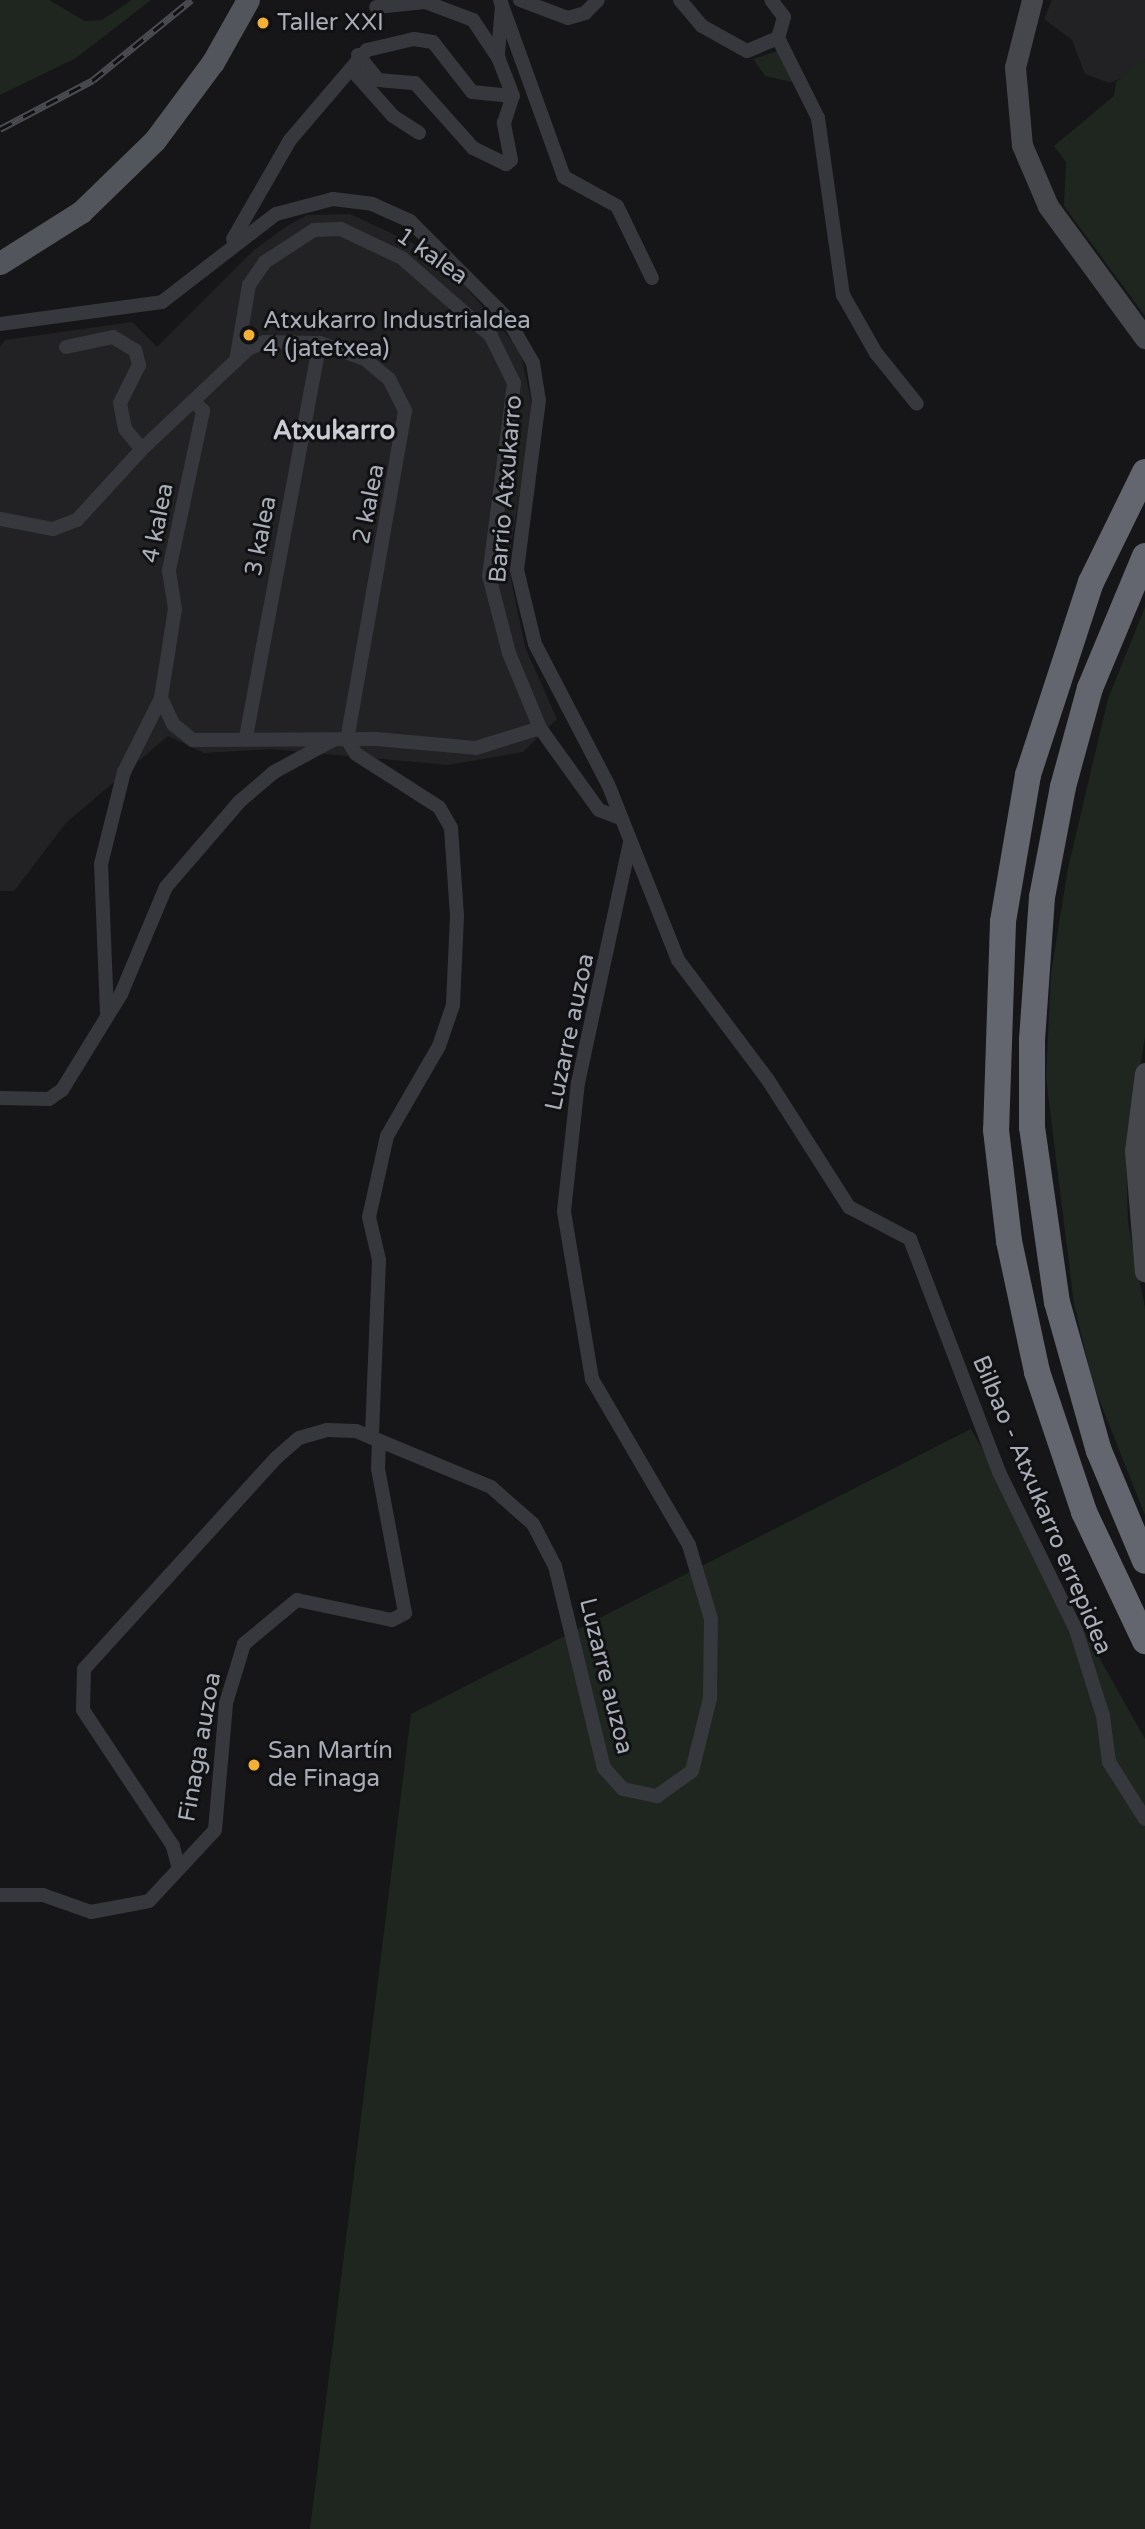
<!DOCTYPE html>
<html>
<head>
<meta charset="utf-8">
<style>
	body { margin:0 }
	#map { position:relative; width:1145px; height:2529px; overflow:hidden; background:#161618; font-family:"Varela Round",sans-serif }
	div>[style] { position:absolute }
	.built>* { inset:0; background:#222225 }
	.green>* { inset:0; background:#1e261f }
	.street>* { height:14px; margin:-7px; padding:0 7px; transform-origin:7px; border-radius:7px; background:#37383d }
	.secondary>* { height:21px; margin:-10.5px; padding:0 10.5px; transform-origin:10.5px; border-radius:10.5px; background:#45474d }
	.primary>* { height:23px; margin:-11.5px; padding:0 11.5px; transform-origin:11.5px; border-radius:11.5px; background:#53555c }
	.highway>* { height:26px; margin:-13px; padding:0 13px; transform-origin:13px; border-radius:13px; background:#63666e }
	.rail>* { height:7px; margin-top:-3.5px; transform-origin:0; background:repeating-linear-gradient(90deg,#111113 0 13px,#4a4c52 0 26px); box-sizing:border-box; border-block:2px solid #4a4c52 }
	.dots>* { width:19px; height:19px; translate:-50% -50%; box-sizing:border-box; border:4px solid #111113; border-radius:50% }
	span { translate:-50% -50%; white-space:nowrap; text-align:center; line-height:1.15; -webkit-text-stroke:6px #111113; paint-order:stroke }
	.poi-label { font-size:24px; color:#a8adb8 }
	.left { translate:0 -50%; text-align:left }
	.street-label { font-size:24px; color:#a8adb8 }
	.neighbourhood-label { font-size:26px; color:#c9ccd4; font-weight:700 }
</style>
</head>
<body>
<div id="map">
	<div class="built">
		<div style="clip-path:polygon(1052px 0,1145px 0,1145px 59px,1137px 71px,1110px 83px,1085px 74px,1072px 40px,1044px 19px)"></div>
		<div style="clip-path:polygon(350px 214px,438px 255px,520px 350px,533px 410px,508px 565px,525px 647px,557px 719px,523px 752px,448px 765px,271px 749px,204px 753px,168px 736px,66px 823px,14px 891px,0 891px,0 347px,5px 340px,132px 322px,157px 347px,254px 250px,287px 226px,307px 215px)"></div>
	</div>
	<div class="green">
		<div style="clip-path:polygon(0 0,49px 0,85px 21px,102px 20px,132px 0,151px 0,76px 58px,0 95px)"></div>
		<div style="clip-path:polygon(781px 50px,800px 84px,765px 76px,753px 59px)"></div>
		<div style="clip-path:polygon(1145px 59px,1145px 316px,1064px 206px,1066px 162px,1054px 146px,1114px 96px,1116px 82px)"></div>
		<div style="clip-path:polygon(1145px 607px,1145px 1037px,1126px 1155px,1128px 1223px,1145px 1308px,1145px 1515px,1093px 1384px,1074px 1304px,1046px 1078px,1051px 973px,1068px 868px,1108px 699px)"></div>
		<div style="clip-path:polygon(971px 1429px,1145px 1739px,1145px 2529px,310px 2529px,411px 1714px)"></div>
	</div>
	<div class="street">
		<div style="left:500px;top:0;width:188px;rotate:70.1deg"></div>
		<div style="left:564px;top:177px;width:60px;rotate:28.7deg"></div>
		<div style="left:617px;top:206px;width:80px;rotate:64.1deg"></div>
		<div style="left:520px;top:0;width:51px;rotate:20.6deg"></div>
		<div style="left:568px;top:18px;width:18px;rotate:-16deg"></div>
		<div style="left:585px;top:13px;width:18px;rotate:-45deg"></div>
		<div style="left:680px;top:0;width:34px;rotate:50deg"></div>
		<div style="left:702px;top:26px;width:51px;rotate:29.1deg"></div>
		<div style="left:747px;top:51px;width:34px;rotate:-23deg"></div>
		<div style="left:778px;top:38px;width:22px;rotate:-74deg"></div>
		<div style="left:784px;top:17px;width:21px;rotate:-127deg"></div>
		<div style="left:778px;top:38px;width:89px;rotate:63.4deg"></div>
		<div style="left:818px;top:118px;width:179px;rotate:82deg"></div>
		<div style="left:843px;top:295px;width:67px;rotate:60.4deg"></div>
		<div style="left:876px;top:353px;width:65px;rotate:51.2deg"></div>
		<div style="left:498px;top:54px;width:49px;rotate:-85.3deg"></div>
		<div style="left:358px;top:55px;width:32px;rotate:51deg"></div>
		<div style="left:378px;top:80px;width:37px;rotate:5deg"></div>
		<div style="left:415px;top:83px;width:87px;rotate:48.3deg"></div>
		<div style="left:473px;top:148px;width:37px;rotate:26deg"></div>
		<div style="left:506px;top:164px;width:6px;rotate:-39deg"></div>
		<div style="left:511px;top:160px;width:38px;rotate:-101deg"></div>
		<div style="left:504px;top:123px;width:28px;rotate:-72deg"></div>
		<div style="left:513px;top:96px;width:40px;rotate:-111deg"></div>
		<div style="left:499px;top:59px;width:47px;rotate:-123.7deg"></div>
		<div style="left:473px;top:20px;width:51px;rotate:-159.4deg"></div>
		<div style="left:425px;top:2px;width:49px;rotate:174.2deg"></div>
		<div style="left:353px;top:71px;width:60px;rotate:48.4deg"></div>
		<div style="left:393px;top:116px;width:31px;rotate:33deg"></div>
		<div style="left:233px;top:239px;width:114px;rotate:-60.1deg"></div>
		<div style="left:290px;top:140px;width:118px;rotate:-49.5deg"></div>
		<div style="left:367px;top:50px;width:48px;rotate:-13.2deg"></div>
		<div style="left:414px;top:39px;width:19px;rotate:9deg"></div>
		<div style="left:433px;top:42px;width:63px;rotate:52deg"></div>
		<div style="left:472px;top:92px;width:41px;rotate:5.6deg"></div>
		<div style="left:0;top:324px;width:163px;rotate:-7.7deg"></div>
		<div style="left:162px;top:302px;width:144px;rotate:-37.7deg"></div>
		<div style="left:276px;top:214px;width:59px;rotate:-14.7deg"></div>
		<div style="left:333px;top:199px;width:39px;rotate:7deg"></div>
		<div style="left:372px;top:204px;width:42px;rotate:24.1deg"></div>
		<div style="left:410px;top:221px;width:137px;rotate:45deg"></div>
		<div style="left:507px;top:318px;width:52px;rotate:60deg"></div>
		<div style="left:533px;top:363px;width:37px;rotate:81deg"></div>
		<div style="left:539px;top:400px;width:171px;rotate:97.4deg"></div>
		<div style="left:517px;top:570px;width:76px;rotate:76.3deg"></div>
		<div style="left:535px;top:644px;width:158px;rotate:62.5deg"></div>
		<div style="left:608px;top:784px;width:189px;rotate:68.3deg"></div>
		<div style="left:678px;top:960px;width:150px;rotate:53.1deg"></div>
		<div style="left:768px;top:1080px;width:151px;rotate:57.5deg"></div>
		<div style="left:849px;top:1207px;width:69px;rotate:27.7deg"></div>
		<div style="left:910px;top:1239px;width:249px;rotate:69.1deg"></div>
		<div style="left:999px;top:1472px;width:176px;rotate:64deg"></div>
		<div style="left:1076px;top:1630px;width:90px;rotate:72.6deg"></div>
		<div style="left:1103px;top:1716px;width:46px;rotate:82.6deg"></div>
		<div style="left:1109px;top:1762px;width:67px;rotate:57.7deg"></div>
		<div style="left:66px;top:347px;width:48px;rotate:-12deg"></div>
		<div style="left:113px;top:337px;width:26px;rotate:31deg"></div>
		<div style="left:135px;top:350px;width:16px;rotate:75deg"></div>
		<div style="left:139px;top:365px;width:42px;rotate:116.6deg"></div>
		<div style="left:120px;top:403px;width:26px;rotate:79deg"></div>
		<div style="left:125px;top:429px;width:26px;rotate:50deg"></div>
		<div style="left:0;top:519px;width:54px;rotate:10.7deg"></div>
		<div style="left:53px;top:529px;width:26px;rotate:-21deg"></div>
		<div style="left:77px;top:520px;width:96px;rotate:-47.5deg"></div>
		<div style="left:142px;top:449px;width:146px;rotate:-43.3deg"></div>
		<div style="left:248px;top:349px;width:17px;rotate:-24deg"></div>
		<div style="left:264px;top:342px;width:56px;rotate:1deg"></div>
		<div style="left:320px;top:343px;width:48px;rotate:19.6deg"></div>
		<div style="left:365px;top:359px;width:31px;rotate:40deg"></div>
		<div style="left:389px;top:379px;width:36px;rotate:63deg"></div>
		<div style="left:405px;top:411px;width:333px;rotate:100deg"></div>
		<div style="left:161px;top:698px;width:29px;rotate:65deg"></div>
		<div style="left:173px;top:724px;width:26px;rotate:39deg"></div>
		<div style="left:193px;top:740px;width:183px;rotate:-0.3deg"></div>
		<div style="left:376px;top:739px;width:100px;rotate:5.1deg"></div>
		<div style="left:476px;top:748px;width:67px;rotate:-17.4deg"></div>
		<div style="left:540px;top:728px;width:81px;rotate:-112.5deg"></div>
		<div style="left:509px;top:653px;width:80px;rotate:-104.6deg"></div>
		<div style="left:489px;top:576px;width:195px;rotate:-82.6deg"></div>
		<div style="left:514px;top:383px;width:52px;rotate:-116.1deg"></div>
		<div style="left:491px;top:336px;width:118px;rotate:-138.8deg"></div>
		<div style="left:402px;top:258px;width:68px;rotate:-154.6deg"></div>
		<div style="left:341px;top:229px;width:27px;rotate:178deg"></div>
		<div style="left:314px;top:230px;width:59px;rotate:146.9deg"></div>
		<div style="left:265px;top:262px;width:28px;rotate:125deg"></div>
		<div style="left:249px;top:285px;width:77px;rotate:99.7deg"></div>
		<div style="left:540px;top:728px;width:101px;rotate:54.3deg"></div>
		<div style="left:599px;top:810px;width:19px;rotate:21deg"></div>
		<div style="left:246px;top:737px;width:401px;rotate:-79.4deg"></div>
		<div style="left:347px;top:739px;width:17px;rotate:59deg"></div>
		<div style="left:356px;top:754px;width:98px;rotate:32.6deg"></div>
		<div style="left:439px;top:807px;width:24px;rotate:60deg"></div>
		<div style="left:451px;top:828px;width:88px;rotate:86.1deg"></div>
		<div style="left:457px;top:916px;width:89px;rotate:92.6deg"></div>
		<div style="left:453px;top:1005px;width:43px;rotate:108.9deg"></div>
		<div style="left:439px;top:1046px;width:104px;rotate:120deg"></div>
		<div style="left:387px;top:1136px;width:83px;rotate:102.5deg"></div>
		<div style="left:369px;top:1217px;width:44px;rotate:76.9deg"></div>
		<div style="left:379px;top:1260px;width:178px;rotate:92.3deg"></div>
		<div style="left:107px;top:1013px;width:149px;rotate:-92.3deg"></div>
		<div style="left:101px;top:864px;width:95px;rotate:-76deg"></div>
		<div style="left:124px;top:772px;width:83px;rotate:-63.4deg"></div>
		<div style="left:161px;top:698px;width:90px;rotate:-81.1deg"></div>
		<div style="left:175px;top:609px;width:39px;rotate:-99deg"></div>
		<div style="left:169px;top:570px;width:163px;rotate:-77.9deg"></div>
		<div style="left:203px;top:411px;width:13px;rotate:-132deg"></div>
		<div style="left:0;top:1098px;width:49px;rotate:1.2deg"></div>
		<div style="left:49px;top:1099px;width:16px;rotate:-35deg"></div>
		<div style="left:62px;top:1090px;width:113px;rotate:-58.4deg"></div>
		<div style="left:121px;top:994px;width:116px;rotate:-67.2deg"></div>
		<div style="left:166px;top:887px;width:112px;rotate:-49.3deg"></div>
		<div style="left:239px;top:802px;width:46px;rotate:-40.6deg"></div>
		<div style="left:274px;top:772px;width:67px;rotate:-28.5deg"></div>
		<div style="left:179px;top:1869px;width:24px;rotate:-105deg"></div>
		<div style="left:173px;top:1846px;width:163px;rotate:-123.5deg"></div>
		<div style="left:83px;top:1710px;width:41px;rotate:-88.6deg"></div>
		<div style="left:84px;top:1669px;width:285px;rotate:-47.7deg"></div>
		<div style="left:276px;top:1458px;width:30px;rotate:-41deg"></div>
		<div style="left:299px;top:1438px;width:29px;rotate:-16deg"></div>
		<div style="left:327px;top:1430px;width:29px;rotate:2deg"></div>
		<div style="left:356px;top:1431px;width:146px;rotate:22.5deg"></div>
		<div style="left:491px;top:1487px;width:56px;rotate:41.4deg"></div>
		<div style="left:533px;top:1524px;width:47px;rotate:62.4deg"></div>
		<div style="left:555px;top:1566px;width:208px;rotate:76.4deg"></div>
		<div style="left:604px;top:1768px;width:28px;rotate:48deg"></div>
		<div style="left:623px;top:1789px;width:35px;rotate:12deg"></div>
		<div style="left:657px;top:1796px;width:43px;rotate:-35.5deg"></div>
		<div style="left:692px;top:1771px;width:75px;rotate:-76.1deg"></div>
		<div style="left:710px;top:1698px;width:79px;rotate:-89.3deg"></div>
		<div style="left:711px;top:1619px;width:77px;rotate:-106.6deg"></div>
		<div style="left:689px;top:1545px;width:192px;rotate:-120.3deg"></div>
		<div style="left:592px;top:1379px;width:170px;rotate:-99.5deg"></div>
		<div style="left:564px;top:1211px;width:129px;rotate:-83.8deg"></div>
		<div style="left:578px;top:1083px;width:246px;rotate:-77.8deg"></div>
		<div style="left:0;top:1895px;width:43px"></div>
		<div style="left:43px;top:1895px;width:51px;rotate:19.5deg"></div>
		<div style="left:91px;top:1912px;width:59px;rotate:-10.7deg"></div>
		<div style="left:149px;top:1901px;width:97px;rotate:-47.1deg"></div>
		<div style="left:215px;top:1830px;width:127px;rotate:-85deg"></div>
		<div style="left:226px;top:1703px;width:62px;rotate:-73deg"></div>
		<div style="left:244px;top:1644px;width:69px;rotate:-39.7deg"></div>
		<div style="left:297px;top:1600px;width:97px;rotate:11.9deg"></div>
		<div style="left:392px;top:1620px;width:15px;rotate:-28deg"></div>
		<div style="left:405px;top:1613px;width:147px;rotate:-100.6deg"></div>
		<div style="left:378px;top:1469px;width:28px;rotate:-88deg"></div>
	</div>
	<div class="secondary">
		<div style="left:1032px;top:0;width:69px;rotate:104.2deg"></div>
		<div style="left:1015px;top:67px;width:78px;rotate:84.9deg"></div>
		<div style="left:1022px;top:145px;width:66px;rotate:66.9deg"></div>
		<div style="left:1048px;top:206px;width:164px;rotate:53.7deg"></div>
		<div style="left:1145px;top:1073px;width:79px;rotate:97.3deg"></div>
		<div style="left:1135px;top:1151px;width:121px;rotate:85.3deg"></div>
	</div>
	<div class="primary">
		<div style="left:0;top:263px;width:96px;rotate:-32.2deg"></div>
		<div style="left:81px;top:212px;width:103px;rotate:-44.2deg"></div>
		<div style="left:155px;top:140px;width:97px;rotate:-53.4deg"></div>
		<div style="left:213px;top:62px;width:71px;rotate:-60.6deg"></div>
	</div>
	<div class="highway">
		<div style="left:1145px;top:472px;width:123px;rotate:116.1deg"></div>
		<div style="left:1091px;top:582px;width:203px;rotate:108.1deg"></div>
		<div style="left:1028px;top:775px;width:149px;rotate:99.7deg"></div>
		<div style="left:1003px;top:922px;width:208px;rotate:91.9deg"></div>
		<div style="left:996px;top:1130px;width:112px;rotate:83.3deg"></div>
		<div style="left:1009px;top:1241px;width:134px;rotate:77.9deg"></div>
		<div style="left:1037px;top:1372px;width:148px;rotate:71.4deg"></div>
		<div style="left:1084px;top:1512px;width:143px;rotate:64.7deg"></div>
		<div style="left:1145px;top:556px;width:143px;rotate:112.6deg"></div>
		<div style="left:1090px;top:688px;width:103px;rotate:105.3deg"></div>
		<div style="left:1063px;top:787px;width:112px;rotate:100.8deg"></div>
		<div style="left:1042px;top:897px;width:142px;rotate:94deg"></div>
		<div style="left:1032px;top:1039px;width:88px;rotate:90deg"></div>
		<div style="left:1032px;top:1127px;width:177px;rotate:81.9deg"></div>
		<div style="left:1057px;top:1302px;width:155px;rotate:74.3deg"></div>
		<div style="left:1099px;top:1451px;width:119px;rotate:67.3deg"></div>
	</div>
	<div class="rail">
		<div style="left:0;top:129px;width:105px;rotate:-27.8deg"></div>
		<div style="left:93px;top:80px;width:127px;rotate:-39.2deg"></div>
	</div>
	<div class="dots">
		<div style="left:263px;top:23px;background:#f2b134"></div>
		<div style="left:249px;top:335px;background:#f2b134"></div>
		<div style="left:254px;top:1765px;background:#f2b134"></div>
	</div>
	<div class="poi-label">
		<span class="left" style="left:277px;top:23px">Taller XXI</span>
		<span class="left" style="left:263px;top:335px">Atxukarro Industrialdea<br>4 (jatetxea)</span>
		<span class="left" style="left:268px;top:1765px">San Martín<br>de Finaga</span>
	</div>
	<div class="street-label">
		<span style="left:432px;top:256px;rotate:35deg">1 kalea</span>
		<span style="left:506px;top:489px;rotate:-85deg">Barrio Atxukarro</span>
		<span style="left:369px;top:504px;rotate:-79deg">2 kalea</span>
		<span style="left:158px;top:523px;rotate:-79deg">4 kalea</span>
		<span style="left:261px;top:536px;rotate:-79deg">3 kalea</span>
		<span style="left:570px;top:1032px;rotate:-78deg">Luzarre auzoa</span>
		<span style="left:1042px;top:1505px;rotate:67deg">Bilbao - Atxukarro errepidea</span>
		<span style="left:606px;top:1676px;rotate:76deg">Luzarre auzoa</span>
		<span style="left:200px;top:1747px;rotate:-80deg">Finaga auzoa</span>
	</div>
	<div class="neighbourhood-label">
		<span style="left:334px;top:431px">Atxukarro</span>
	</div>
</div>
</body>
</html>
